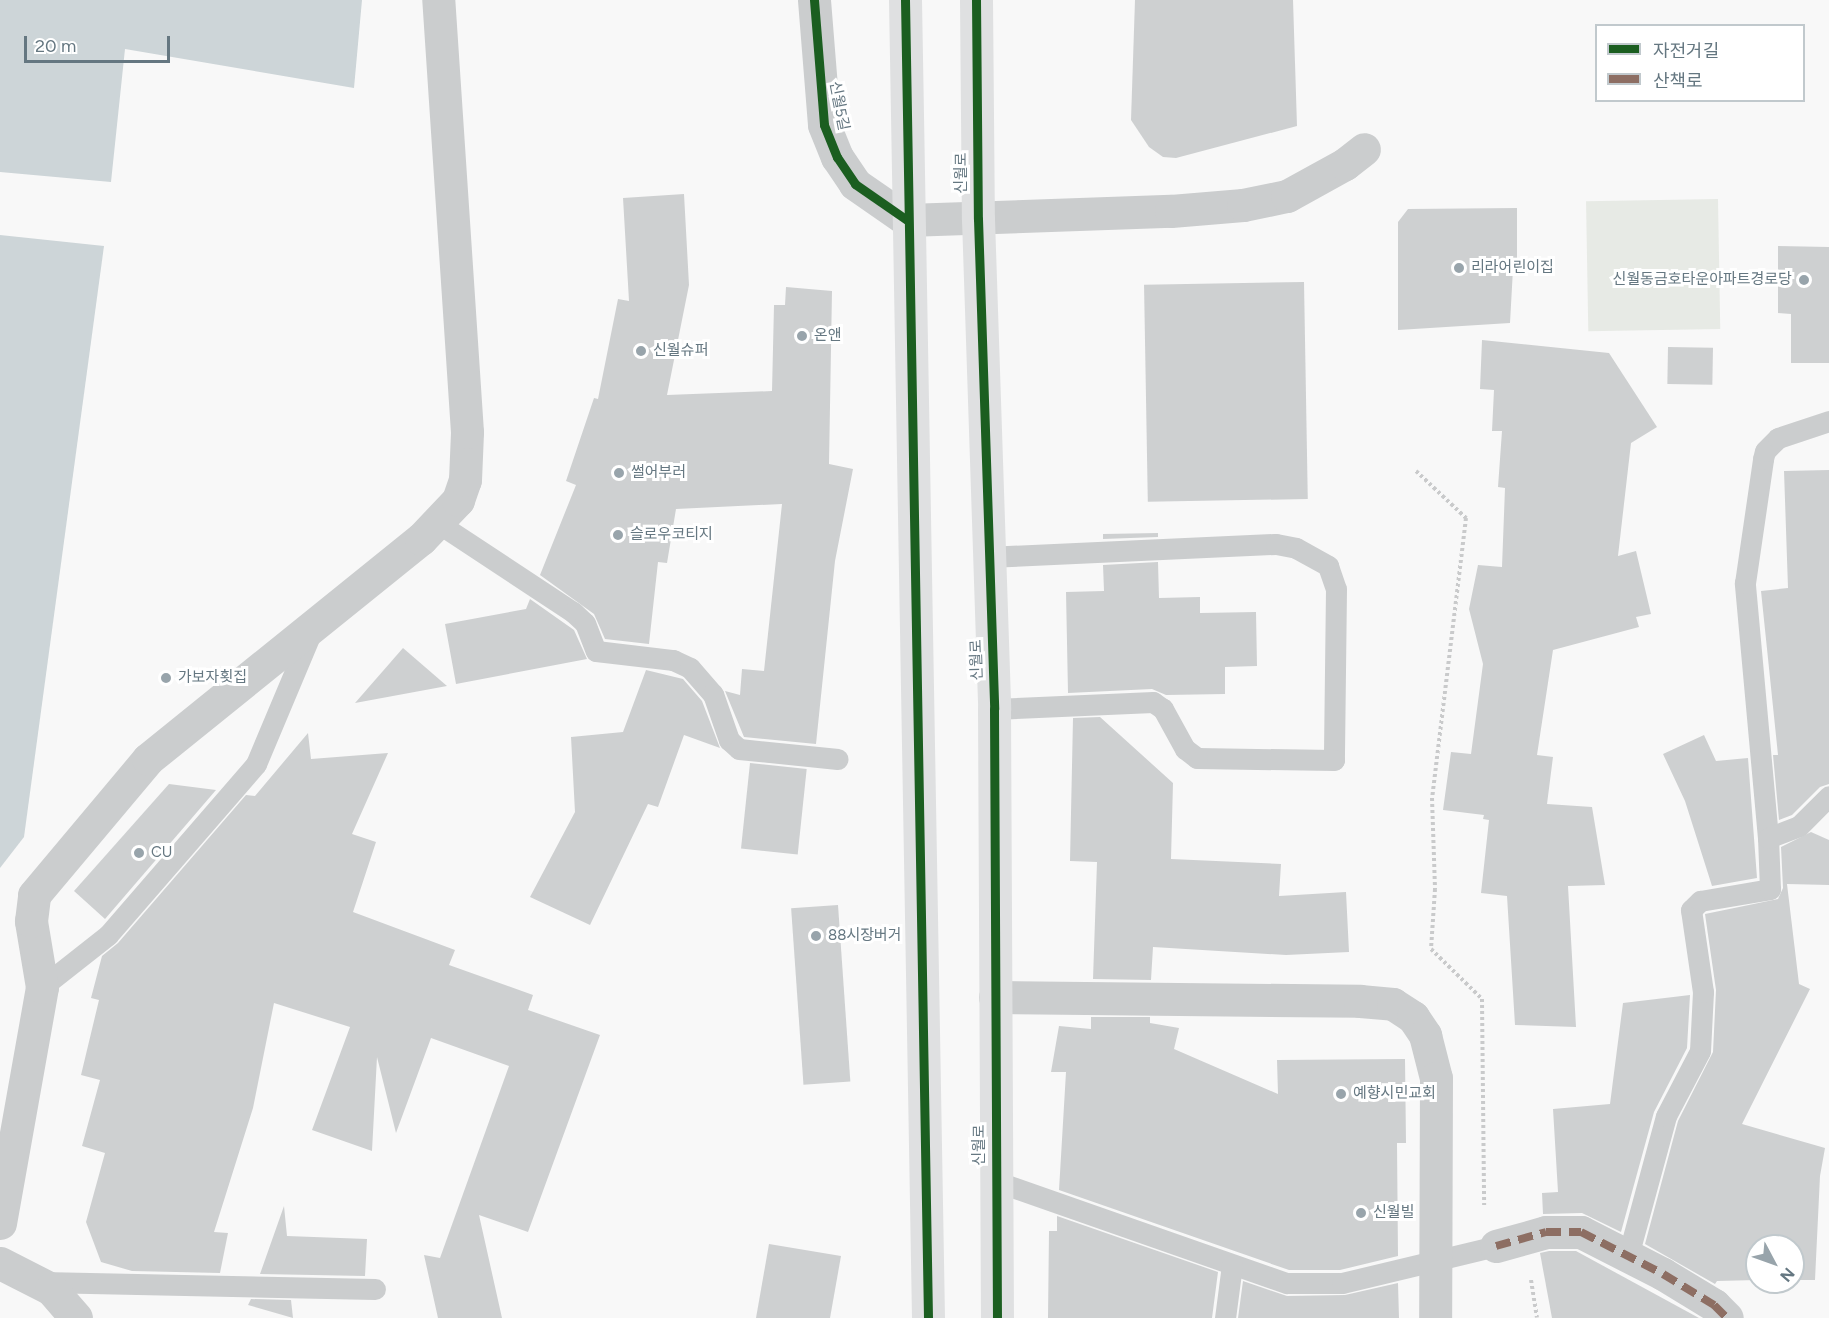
<!DOCTYPE html>
<html>
<head>
<meta charset="utf-8">
<style>
	body { margin:0 }
	#map { position:relative; width:1829px; height:1318px; overflow:hidden; background:#f8f8f8; font-family:Figtree,"Noto Sans KR",sans-serif }
	div>[style] { position:absolute }
	.green>* { inset:0; background:#e7eae5; transform-origin:0 0 }
	.water>* { inset:0; background:#cdd5d8 }
	.building>* { inset:0; background:#ced0d1; transform-origin:0 0 }
	.path>* { height:4px; margin-top:-2px; transform-origin:0; background:repeating-linear-gradient(90deg,#c9cacb 0 3px,transparent 0 6px) }
	.lane>* { height:21px; margin:-10.5px; padding:0 10.5px; transform-origin:10.5px; border-radius:10.5px; background:#cbcdce }
	.street>* { height:33px; margin:-16.5px; padding:0 16.5px; transform-origin:16.5px; border-radius:16.5px; background:#cbcdce }
	.secondary>* { height:33px; margin:-16.5px; padding:0 16.5px; transform-origin:16.5px; border-radius:16.5px; background:#dfe0e1 }
	.quiet>* { height:8px; margin-top:-4px; transform-origin:0; background:repeating-linear-gradient(90deg,#8d6e63 0 15px,transparent 0 23px) }
	.cycleway>* { height:9px; margin:-4.5px; padding:0 4.5px; transform-origin:4.5px; border-radius:4.5px; background:#1b5e20 }
	.dots>* { width:16px; height:16px; translate:-50% -50%; box-sizing:border-box; border:3px solid #fff; border-radius:50% }
	span { translate:-50% -50%; white-space:nowrap; text-align:center; line-height:1.15; -webkit-text-stroke:6px #fff; paint-order:stroke }
	.street-label { font-size:15px; color:#657781 }
	.poi-label { font-size:15px; color:#657781 }
	.left { translate:0 -50%; text-align:left }
	.right { translate:-100% -50%; text-align:right }
	.legend { position:absolute; left:1595px; top:24px; width:210px; height:78px; box-sizing:border-box; background:#fff; border:2px solid #c1c9cd; margin:0; padding:8px 10px; list-style:none; font-size:18px; color:#657781 }
	.legend li { display:flex; align-items:center; gap:12px; height:30px }
	.legend b { width:30px; border:2px solid #c1c9cd }
	.north { position:absolute; left:1745px; top:1234px; width:60px; height:60px; box-sizing:border-box; background:#fff; border:2px solid #c1c9cd; border-radius:50%; rotate:131deg; font-size:16px; font-weight:700; line-height:24px; text-align:center; color:#657781 }
	.north::after { content:''; display:block; margin:auto; width:21px; height:27px; background:#98a4ab; clip-path:polygon(50% 0,100% 100%,50% 72%,0 100%) }
	.scale { position:absolute; left:24px; top:36px; width:146px; height:27px; box-sizing:border-box; border:3px solid #657781; border-top:0; padding-left:8px; font-size:18px; line-height:21px; white-space:nowrap; color:#657781; -webkit-text-stroke:4px #fff; paint-order:stroke }
</style>
</head>
<body>
<div id="map">
	<div class="green">
		<div style="left:1718px;top:199px;width:130px;height:132px;rotate:89deg"></div>
	</div>
	<div class="water">
		<div style="clip-path:polygon(0 0,362px 0,354px 88px,125px 49px,111px 182px,0 172px)"></div>
		<div style="clip-path:polygon(0 235px,104px 246px,24px 837px,0 868px)"></div>
	</div>
	<div class="building">
		<div style="clip-path:polygon(1135px 0,1293px 0,1297px 126px,1176px 158px,1163px 157px,1149px 147px,1131px 120px)"></div>
		<div style="clip-path:polygon(684px 194px,689px 285px,667px 395px,772px 391px,774px 305px,785px 305px,786px 287px,832px 291px,829px 464px,853px 469px,835px 561px,816px 744px,744px 737px,725px 691px,740px 695px,742px 669px,764px 671px,782px 504px,676px 509px,667px 563px,658px 562px,649px 644px,605px 639px,594px 614px,540px 575px,576px 485px,566px 481px,594px 398px,598px 399px,618px 299px,629px 301px,623px 198px)"></div>
		<div style="clip-path:polygon(1517px 208px,1517px 264px,1513px 269px,1510px 323px,1398px 330px,1398px 222px,1408px 209px)"></div>
		<div style="clip-path:polygon(1778px 246px,1829px 247px,1829px 363px,1791px 363px,1791px 314px,1778px 313px)"></div>
		<div style="left:1304px;top:282px;width:217px;height:160px;rotate:89deg"></div>
		<div style="clip-path:polygon(1482px 340px,1609px 353px,1657px 427px,1631px 443px,1618px 556px,1636px 551px,1651px 614px,1636px 617px,1639px 627px,1553px 650px,1537px 755px,1553px 757px,1547px 804px,1592px 807px,1605px 885px,1568px 886px,1576px 1027px,1515px 1025px,1507px 896px,1481px 893px,1489px 820px,1483px 819px,1484px 815px,1443px 810px,1451px 752px,1471px 754px,1483px 664px,1469px 609px,1478px 565px,1502px 567px,1505px 488px,1498px 487px,1502px 431px,1492px 431px,1494px 390px,1480px 389px)"></div>
		<div style="left:1668px;top:347px;width:45px;height:37px;rotate:1deg"></div>
		<div style="clip-path:polygon(1829px 470px,1829px 784px,1820px 787px,1792px 815px,1779px 820px,1773px 755px,1778px 755px,1761px 591px,1788px 588px,1784px 471px)"></div>
		<div style="clip-path:polygon(1158px 533px,1158px 537px,1103px 539px,1103px 534px)"></div>
		<div style="clip-path:polygon(1158px 562px,1159px 598px,1200px 597px,1200px 613px,1256px 612px,1257px 666px,1225px 667px,1225px 694px,1166px 695px,1152px 689px,1068px 693px,1066px 592px,1104px 591px,1103px 565px)"></div>
		<div style="clip-path:polygon(530px 599px,574px 630px,587px 659px,456px 684px,445px 624px,526px 609px)"></div>
		<div style="clip-path:polygon(403px 648px,447px 686px,355px 703px)"></div>
		<div style="clip-path:polygon(646px 670px,683px 679px,702px 701px,720px 748px,684px 735px,658px 807px,648px 804px,590px 925px,530px 897px,575px 812px,571px 737px,623px 732px)"></div>
		<div style="clip-path:polygon(1100px 717px,1173px 783px,1171px 859px,1281px 864px,1279px 896px,1346px 892px,1349px 952px,1286px 955px,1153px 947px,1151px 980px,1093px 979px,1097px 862px,1070px 861px,1073px 718px)"></div>
		<div style="clip-path:polygon(308px 733px,311px 759px,388px 753px,352px 834px,376px 842px,353px 912px,455px 950px,449px 965px,533px 995px,528px 1010px,600px 1035px,528px 1232px,479px 1215px,502px 1318px,438px 1318px,424px 1255px,440px 1258px,509px 1066px,431px 1038px,396px 1133px,377px 1057px,372px 1151px,312px 1130px,350px 1027px,274px 1003px,253px 1108px,214px 1232px,228px 1233px,220px 1273px,132px 1271px,101px 1262px,86px 1222px,105px 1153px,82px 1146px,100px 1080px,81px 1075px,99px 1000px,91px 998px,102px 956px,118px 943px,246px 795px,255px 796px)"></div>
		<div style="clip-path:polygon(1704px 735px,1716px 761px,1748px 758px,1757px 878px,1712px 886px,1685px 801px,1663px 754px)"></div>
		<div style="left:750px;top:763px;width:57px;height:86px;rotate:6deg"></div>
		<div style="clip-path:polygon(169px 784px,216px 790px,105px 919px,74px 891px)"></div>
		<div style="clip-path:polygon(1811px 832px,1829px 840px,1829px 885px,1787px 884px,1799px 984px,1810px 989px,1742px 1124px,1825px 1148px,1820px 1176px,1815px 1280px,1793px 1280px,1793px 1246px,1757px 1246px,1757px 1280px,1717px 1281px,1715px 1284px,1645px 1244px,1678px 1121px,1713px 1052px,1716px 990px,1705px 914px,1778px 899px,1783px 888px,1781px 847px)"></div>
		<div style="left:838px;top:905px;width:177px;height:47px;rotate:86deg"></div>
		<div style="clip-path:polygon(1690px 995px,1687px 1048px,1654px 1112px,1621px 1232px,1582px 1213px,1543px 1214px,1542px 1193px,1558px 1192px,1553px 1109px,1610px 1104px,1623px 1003px)"></div>
		<div style="clip-path:polygon(1091px 1017px,1150px 1017px,1150px 1023px,1179px 1028px,1174px 1049px,1278px 1094px,1277px 1060px,1405px 1059px,1406px 1143px,1397px 1143px,1398px 1256px,1340px 1270px,1289px 1270px,1059px 1190px,1066px 1072px,1051px 1072px,1059px 1026px,1091px 1029px)"></div>
		<div style="clip-path:polygon(284px 1206px,287px 1236px,367px 1239px,365px 1276px,260px 1274px)"></div>
		<div style="clip-path:polygon(1057px 1216px,1218px 1272px,1212px 1318px,1048px 1318px,1049px 1231px,1057px 1231px)"></div>
		<div style="clip-path:polygon(769px 1244px,841px 1256px,830px 1318px,756px 1318px)"></div>
		<div style="clip-path:polygon(1549px 1251px,1576px 1251px,1699px 1318px,1552px 1318px,1540px 1253px)"></div>
		<div style="clip-path:polygon(1243px 1281px,1287px 1296px,1345px 1295px,1398px 1283px,1399px 1318px,1238px 1318px)"></div>
		<div style="clip-path:polygon(251px 1299px,291px 1300px,293px 1318px,248px 1305px)"></div>
	</div>
	<div class="path">
		<div style="left:1416px;top:471px;width:69px;rotate:43.2deg"></div>
		<div style="left:1466px;top:518px;width:282px;rotate:96.9deg"></div>
		<div style="left:1432px;top:798px;width:91px;rotate:88.1deg"></div>
		<div style="left:1435px;top:889px;width:60px;rotate:93.8deg"></div>
		<div style="left:1431px;top:949px;width:71px;rotate:44.4deg"></div>
		<div style="left:1482px;top:999px;width:206px;rotate:89.4deg"></div>
		<div style="left:1531px;top:1280px;width:38px;rotate:81deg"></div>
	</div>
	<div class="lane">
		<div style="left:438px;top:523px;width:162px;rotate:33.4deg"></div>
		<div style="left:573px;top:612px;width:16px;rotate:43deg"></div>
		<div style="left:585px;top:623px;width:30px;rotate:69deg"></div>
		<div style="left:596px;top:651px;width:78px;rotate:6.7deg"></div>
		<div style="left:673px;top:660px;width:19px;rotate:25deg"></div>
		<div style="left:690px;top:668px;width:35px;rotate:49deg"></div>
		<div style="left:713px;top:694px;width:49px;rotate:70.8deg"></div>
		<div style="left:729px;top:740px;width:13px;rotate:42deg"></div>
		<div style="left:739px;top:749px;width:99px;rotate:5.8deg"></div>
		<div style="left:987px;top:557px;width:289px;rotate:-2.6deg"></div>
		<div style="left:1276px;top:544px;width:20px;rotate:11deg"></div>
		<div style="left:1296px;top:548px;width:37px;rotate:29deg"></div>
		<div style="left:1328px;top:566px;width:24px;rotate:71deg"></div>
		<div style="left:1336px;top:589px;width:171px;rotate:90.7deg"></div>
		<div style="left:1334px;top:760px;width:137px;rotate:-179.2deg"></div>
		<div style="left:1197px;top:758px;width:15px;rotate:-143deg"></div>
		<div style="left:1185px;top:749px;width:46px;rotate:-118.8deg"></div>
		<div style="left:1163px;top:709px;width:12px;rotate:-145deg"></div>
		<div style="left:1153px;top:702px;width:159px;rotate:177.5deg"></div>
		<div style="left:1768px;top:838px;width:256px;rotate:-95.2deg"></div>
		<div style="left:1745px;top:583px;width:125px;rotate:-81.7deg"></div>
		<div style="left:1763px;top:459px;width:8px;rotate:-76deg"></div>
		<div style="left:1765px;top:451px;width:18px;rotate:-45deg"></div>
		<div style="left:1778px;top:438px;width:54px;rotate:-18.4deg"></div>
		<div style="left:42px;top:987px;width:84px;rotate:-38.2deg"></div>
		<div style="left:108px;top:935px;width:226px;rotate:-49.1deg"></div>
		<div style="left:256px;top:764px;width:144px;rotate:-67.2deg"></div>
		<div style="left:995px;top:1181px;width:309px;rotate:19.3deg"></div>
		<div style="left:1287px;top:1283px;width:55px"></div>
		<div style="left:1342px;top:1283px;width:158px;rotate:-13.5deg"></div>
		<div style="left:1628px;top:1256px;width:145px;rotate:-74.8deg"></div>
		<div style="left:1666px;top:1116px;width:73px;rotate:-62.4deg"></div>
		<div style="left:1700px;top:1051px;width:59px;rotate:-87.1deg"></div>
		<div style="left:1703px;top:992px;width:83px;rotate:-98.3deg"></div>
		<div style="left:1691px;top:910px;width:13px;rotate:-45deg"></div>
		<div style="left:1700px;top:901px;width:71px;rotate:-9.7deg"></div>
		<div style="left:1770px;top:889px;width:51px;rotate:-92.2deg"></div>
		<div style="left:1768px;top:838px;width:33px;rotate:-21deg"></div>
		<div style="left:1799px;top:826px;width:42px;rotate:-45deg"></div>
		<div style="left:42px;top:1282px;width:333px;rotate:1.2deg"></div>
		<div style="left:1225px;top:1318px;width:53px;rotate:-82.5deg"></div>
	</div>
	<div class="street">
		<div style="left:814px;top:0;width:125px;rotate:85.4deg"></div>
		<div style="left:824px;top:125px;width:35px;rotate:68deg"></div>
		<div style="left:837px;top:157px;width:32px;rotate:56deg"></div>
		<div style="left:855px;top:184px;width:63px;rotate:34.7deg"></div>
		<div style="left:907px;top:220px;width:264px;rotate:-2deg"></div>
		<div style="left:1171px;top:211px;width:72px;rotate:-4.8deg"></div>
		<div style="left:1243px;top:205px;width:45px;rotate:-11.6deg"></div>
		<div style="left:1287px;top:196px;width:66px;rotate:-28.9deg"></div>
		<div style="left:1345px;top:164px;width:24px;rotate:-38deg"></div>
		<div style="left:995px;top:997px;width:365px;rotate:0.6deg"></div>
		<div style="left:1360px;top:1001px;width:33px;rotate:5deg"></div>
		<div style="left:1393px;top:1004px;width:24px;rotate:33deg"></div>
		<div style="left:1413px;top:1017px;width:22px;rotate:56deg"></div>
		<div style="left:1425px;top:1035px;width:44px;rotate:75.7deg"></div>
		<div style="left:1436px;top:1078px;width:240px;rotate:90.2deg"></div>
		<div style="left:0;top:1223px;width:240px;rotate:-79.9deg"></div>
		<div style="left:42px;top:987px;width:67px;rotate:-99.5deg"></div>
		<div style="left:31px;top:921px;width:26px;rotate:-83deg"></div>
		<div style="left:34px;top:895px;width:177px;rotate:-50deg"></div>
		<div style="left:148px;top:759px;width:351px;rotate:-38.9deg"></div>
		<div style="left:421px;top:539px;width:54px;rotate:-46.5deg"></div>
		<div style="left:458px;top:500px;width:21px;rotate:-71deg"></div>
		<div style="left:465px;top:480px;width:48px;rotate:-87.6deg"></div>
		<div style="left:467px;top:432px;width:433px;rotate:-93.8deg"></div>
		<div style="left:1496px;top:1246px;width:52px;rotate:-15.6deg"></div>
		<div style="left:1546px;top:1232px;width:35px"></div>
		<div style="left:1581px;top:1232px;width:92px;rotate:27.1deg"></div>
		<div style="left:1663px;top:1274px;width:60px;rotate:31.3deg"></div>
		<div style="left:1714px;top:1305px;width:18px;rotate:45deg"></div>
		<div style="left:0;top:1263px;width:57px;rotate:27deg"></div>
		<div style="left:51px;top:1289px;width:38px;rotate:49deg"></div>
	</div>
	<div class="secondary">
		<div style="left:905px;top:0;width:1318px;rotate:89deg"></div>
		<div style="left:976px;top:0;width:219px;rotate:89.5deg"></div>
		<div style="left:978px;top:219px;width:490px;rotate:88.1deg"></div>
		<div style="left:994px;top:709px;width:609px;rotate:89.72deg"></div>
	</div>
	<div class="quiet">
		<div style="left:1496px;top:1246px;width:52px;rotate:-15.6deg"></div>
		<div style="left:1546px;top:1232px;width:35px"></div>
		<div style="left:1581px;top:1232px;width:92px;rotate:27.1deg"></div>
		<div style="left:1663px;top:1274px;width:60px;rotate:31.3deg"></div>
		<div style="left:1714px;top:1305px;width:18px;rotate:45deg"></div>
	</div>
	<div class="cycleway">
		<div style="left:814px;top:0;width:125px;rotate:85.4deg"></div>
		<div style="left:824px;top:125px;width:35px;rotate:68deg"></div>
		<div style="left:837px;top:157px;width:32px;rotate:56deg"></div>
		<div style="left:855px;top:184px;width:63px;rotate:34.7deg"></div>
		<div style="left:905px;top:0;width:1318px;rotate:89deg"></div>
		<div style="left:976px;top:0;width:219px;rotate:89.5deg"></div>
		<div style="left:978px;top:219px;width:490px;rotate:88.1deg"></div>
		<div style="left:994px;top:709px;width:609px;rotate:89.72deg"></div>
	</div>
	<div class="dots">
		<div style="left:1459px;top:268px;background:#98a4ab"></div>
		<div style="left:1804px;top:280px;background:#98a4ab"></div>
		<div style="left:802px;top:336px;background:#98a4ab"></div>
		<div style="left:641px;top:351px;background:#98a4ab"></div>
		<div style="left:619px;top:473px;background:#98a4ab"></div>
		<div style="left:618px;top:535px;background:#98a4ab"></div>
		<div style="left:166px;top:678px;background:#98a4ab"></div>
		<div style="left:139px;top:853px;background:#98a4ab"></div>
		<div style="left:816px;top:936px;background:#98a4ab"></div>
		<div style="left:1341px;top:1094px;background:#98a4ab"></div>
		<div style="left:1361px;top:1213px;background:#98a4ab"></div>
	</div>
	<div class="street-label">
		<span style="left:839px;top:106px;rotate:79deg">신월5길</span>
		<span style="left:962px;top:173px;rotate:-90deg">신월로</span>
		<span style="left:977px;top:660px;rotate:-92deg">신월로</span>
		<span style="left:980px;top:1145px;rotate:-90deg">신월로</span>
	</div>
	<div class="poi-label">
		<span class="left" style="left:1471px;top:268px">리라어린이집</span>
		<span class="right" style="left:1792px;top:280px">신월동금호타운아파트경로당</span>
		<span class="left" style="left:814px;top:336px">온앤</span>
		<span class="left" style="left:653px;top:351px">신월슈퍼</span>
		<span class="left" style="left:631px;top:473px">썰어부러</span>
		<span class="left" style="left:630px;top:535px">슬로우코티지</span>
		<span class="left" style="left:178px;top:678px">가보자횟집</span>
		<span class="left" style="left:151px;top:853px">CU</span>
		<span class="left" style="left:828px;top:936px">88시장버거</span>
		<span class="left" style="left:1353px;top:1094px">예향시민교회</span>
		<span class="left" style="left:1373px;top:1213px">신월빌</span>
	</div>
	<ul class="legend">
	<li><b style="height:8px;background:#1b5e20"></b>자전거길</li>
	<li><b style="height:8px;background:#8d6e63"></b>산책로</li>
	</ul>
	<div class="north">N</div>
	<div class="scale">20 m</div>
</div>
</body>
</html>
